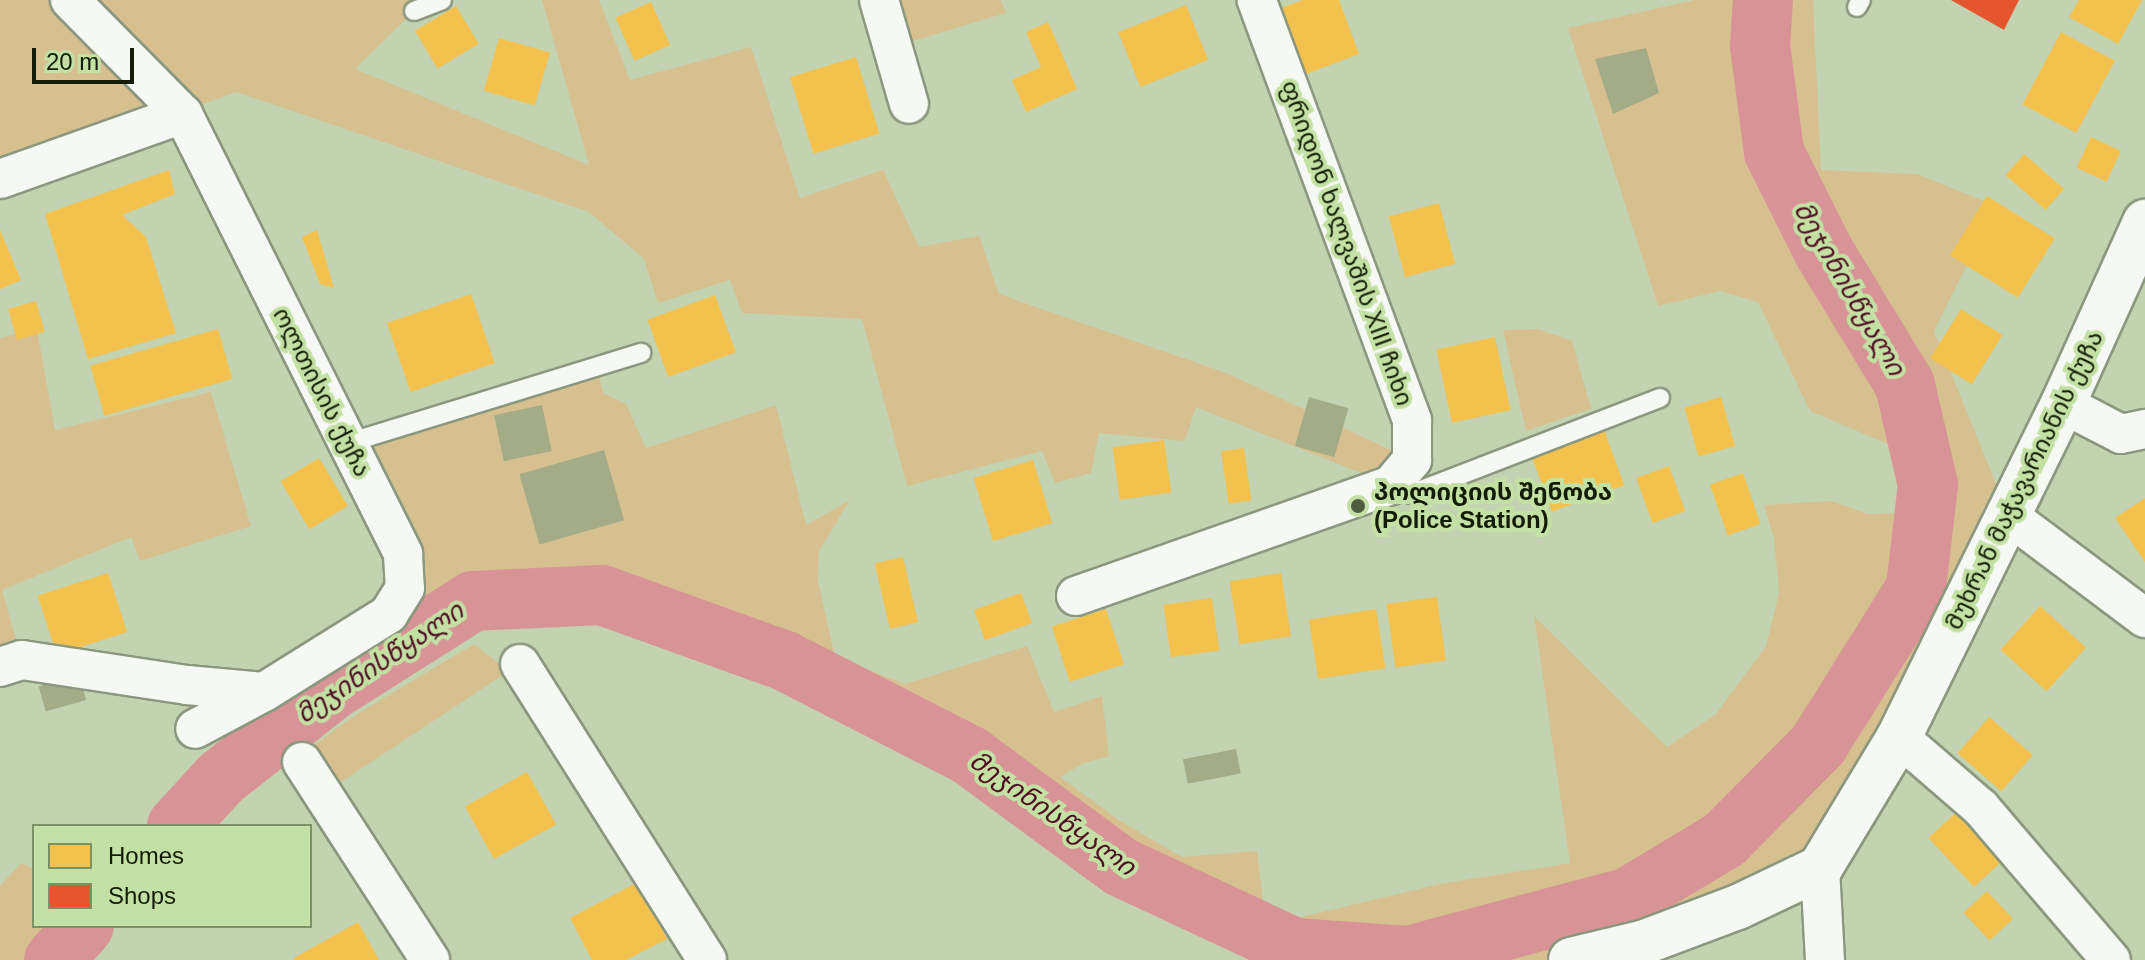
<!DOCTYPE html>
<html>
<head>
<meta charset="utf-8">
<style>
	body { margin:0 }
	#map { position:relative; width:2145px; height:960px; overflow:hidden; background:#c3d3b2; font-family:Helvetica,"Noto Sans Georgian",sans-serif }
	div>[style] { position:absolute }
	.green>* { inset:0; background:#d6c090 }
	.homes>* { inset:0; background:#f2c14e; transform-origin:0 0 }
	.shops>* { inset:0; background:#e4572e }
	.river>* { height:60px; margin:-30px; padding:0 30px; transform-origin:30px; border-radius:30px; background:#d89397 }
	.building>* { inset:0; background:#a4ab87; transform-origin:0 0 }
	.roads { filter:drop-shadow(2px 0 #8b977e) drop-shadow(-2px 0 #8b977e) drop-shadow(0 2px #8b977e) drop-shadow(0 -2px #8b977e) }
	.service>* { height:18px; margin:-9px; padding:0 9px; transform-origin:9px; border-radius:9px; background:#f6f8f3 }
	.minor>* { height:38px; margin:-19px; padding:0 19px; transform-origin:19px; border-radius:19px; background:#f6f8f3 }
	.tertiary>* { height:44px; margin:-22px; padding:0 22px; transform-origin:22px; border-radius:22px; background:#f6f8f3 }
	.dots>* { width:22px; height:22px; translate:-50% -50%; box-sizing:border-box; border:4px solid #c3e0a5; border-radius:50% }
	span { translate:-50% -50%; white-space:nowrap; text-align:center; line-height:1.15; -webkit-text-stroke:8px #c3e0a5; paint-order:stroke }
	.street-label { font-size:24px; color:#121c06 }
	.poi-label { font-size:24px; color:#121c06; font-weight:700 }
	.left { translate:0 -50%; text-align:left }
	.water-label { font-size:26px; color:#500e21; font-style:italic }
	.legend { position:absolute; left:32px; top:824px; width:280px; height:104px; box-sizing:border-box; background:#c3e0a5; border:2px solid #7c9265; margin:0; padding:10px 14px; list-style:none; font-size:24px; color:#121c06 }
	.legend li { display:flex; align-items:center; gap:16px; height:40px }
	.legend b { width:40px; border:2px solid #7c9265 }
	.scale { position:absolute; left:32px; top:48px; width:102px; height:36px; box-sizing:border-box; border:4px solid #121c06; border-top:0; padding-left:10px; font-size:24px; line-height:28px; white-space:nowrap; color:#121c06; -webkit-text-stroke:6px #c3e0a5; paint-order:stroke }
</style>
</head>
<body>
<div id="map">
	<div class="green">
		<div style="clip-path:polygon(0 0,442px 0,414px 11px,355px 69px,589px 165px,542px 0,599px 0,630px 80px,751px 47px,800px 198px,883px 170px,919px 247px,979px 236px,999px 294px,1229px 374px,1412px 460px,1391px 485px,1196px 407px,1185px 441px,1099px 433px,1091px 473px,1055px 483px,1042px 451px,907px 486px,862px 319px,742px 313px,730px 280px,658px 303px,644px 259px,589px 212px,236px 92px,0 179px)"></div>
		<div style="clip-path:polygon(879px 0,1001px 0,1006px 13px,893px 47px)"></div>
		<div style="clip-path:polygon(1695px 0,1813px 0,1821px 170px,1917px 174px,1996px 206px,1934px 331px,2009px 516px,1820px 868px,1643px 960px,1410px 960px,1408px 956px,1295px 948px,1121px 867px,969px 755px,785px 661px,602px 595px,473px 601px,420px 634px,348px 443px,597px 367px,603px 393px,626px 404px,646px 448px,776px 405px,806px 525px,850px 500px,819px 551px,818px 581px,835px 657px,905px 684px,1027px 646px,1054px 712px,1102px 696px,1109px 756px,1082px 764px,1060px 777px,1119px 820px,1182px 857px,1257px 851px,1263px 900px,1297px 918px,1440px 884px,1570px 863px,1534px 616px,1667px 747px,1716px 714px,1766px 646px,1779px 593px,1774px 538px,1764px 505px,1831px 501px,1868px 514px,1903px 513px,1888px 444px,1810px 411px,1758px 302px,1720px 291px,1658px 306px,1568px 28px)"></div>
		<div style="clip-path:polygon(37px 329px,55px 430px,211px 392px,251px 526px,140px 561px,131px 537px,2px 590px,22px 660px,0 667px,0 338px)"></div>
		<div style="clip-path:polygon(1538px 329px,1572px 341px,1591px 409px,1526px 431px,1503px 330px)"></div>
		<div style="clip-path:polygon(474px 644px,509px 671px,335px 786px,314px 745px,357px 714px)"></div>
		<div style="clip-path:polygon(21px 863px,34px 869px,34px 926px,84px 926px,54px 960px,0 960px,0 886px)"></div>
	</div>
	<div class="homes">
		<div style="clip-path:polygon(1303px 0,1339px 0,1359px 54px,1306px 74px,1281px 8px)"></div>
		<div style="clip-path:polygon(2079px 0,2142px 0,2118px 44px,2069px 17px)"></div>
		<div style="left:651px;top:2px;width:47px;height:39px;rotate:66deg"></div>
		<div style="left:1186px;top:5px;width:59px;height:73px;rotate:68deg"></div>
		<div style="left:456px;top:6px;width:44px;height:48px;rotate:59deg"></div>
		<div style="clip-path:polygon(1048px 22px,1077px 89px,1026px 112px,1012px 80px,1041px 67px,1026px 32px)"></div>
		<div style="left:2061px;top:32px;width:61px;height:82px;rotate:28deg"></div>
		<div style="left:499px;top:38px;width:53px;height:55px;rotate:16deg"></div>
		<div style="left:856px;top:57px;width:80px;height:69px;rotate:73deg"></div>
		<div style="left:2091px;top:137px;width:33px;height:34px;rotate:25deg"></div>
		<div style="left:2024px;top:154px;width:53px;height:28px;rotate:41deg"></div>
		<div style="clip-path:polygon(169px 170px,175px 194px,122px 215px,146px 237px,176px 333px,88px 359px,45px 214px)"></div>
		<div style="left:1987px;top:196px;width:80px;height:70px;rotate:32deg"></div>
		<div style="left:1439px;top:203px;width:63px;height:52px;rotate:75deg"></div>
		<div style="clip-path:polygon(0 230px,21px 280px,0 289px)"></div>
		<div style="clip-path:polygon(317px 230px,334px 288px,320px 284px,302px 237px)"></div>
		<div style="left:471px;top:294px;width:73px;height:89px;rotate:71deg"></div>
		<div style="left:715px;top:295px;width:61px;height:72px;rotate:70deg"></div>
		<div style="left:36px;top:301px;width:32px;height:29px;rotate:74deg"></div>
		<div style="left:1961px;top:309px;width:49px;height:58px;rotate:32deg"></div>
		<div style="left:218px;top:329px;width:52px;height:133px;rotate:74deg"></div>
		<div style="left:1495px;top:337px;width:75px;height:60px;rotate:78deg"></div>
		<div style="left:1721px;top:397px;width:51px;height:38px;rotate:74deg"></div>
		<div style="left:1603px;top:427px;width:62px;height:77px;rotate:70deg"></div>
		<div style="left:1164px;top:440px;width:53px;height:52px;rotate:82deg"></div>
		<div style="left:1244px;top:448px;width:53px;height:23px;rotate:82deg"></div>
		<div style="left:319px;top:458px;width:56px;height:45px;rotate:59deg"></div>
		<div style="left:1033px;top:460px;width:66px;height:62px;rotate:73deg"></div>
		<div style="left:1669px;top:466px;width:48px;height:35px;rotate:70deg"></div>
		<div style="left:1743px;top:473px;width:54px;height:35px;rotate:71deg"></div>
		<div style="clip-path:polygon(2145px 498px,2145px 562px,2115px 518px)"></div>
		<div style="left:903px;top:557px;width:67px;height:29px;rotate:77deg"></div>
		<div style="left:108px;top:573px;width:62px;height:74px;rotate:72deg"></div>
		<div style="left:1281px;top:573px;width:64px;height:52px;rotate:81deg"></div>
		<div style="left:1021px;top:593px;width:32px;height:50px;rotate:70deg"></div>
		<div style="left:1437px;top:597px;width:64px;height:51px;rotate:82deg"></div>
		<div style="left:1212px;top:598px;width:53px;height:49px;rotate:82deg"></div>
		<div style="left:2040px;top:606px;width:62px;height:59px;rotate:42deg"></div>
		<div style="left:1106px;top:609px;width:58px;height:57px;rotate:72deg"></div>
		<div style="left:1376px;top:609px;width:60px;height:68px;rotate:81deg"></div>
		<div style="left:1989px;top:717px;width:58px;height:48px;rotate:41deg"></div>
		<div style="left:527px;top:772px;width:60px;height:71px;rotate:61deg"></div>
		<div style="left:1965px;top:804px;width:67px;height:50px;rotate:47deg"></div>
		<div style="clip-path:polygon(638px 882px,667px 939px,626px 960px,592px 960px,570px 918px)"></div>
		<div style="left:1987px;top:891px;width:38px;height:32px;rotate:47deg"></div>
		<div style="clip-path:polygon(358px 922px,379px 960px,295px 960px,294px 958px)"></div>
	</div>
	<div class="shops">
		<div style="clip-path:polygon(1951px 0,2019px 0,2004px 30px)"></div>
	</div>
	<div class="river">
		<div style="left:177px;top:826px;width:65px;rotate:-47.5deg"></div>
		<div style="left:221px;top:778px;width:140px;rotate:-38.3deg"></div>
		<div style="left:331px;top:691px;width:168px;rotate:-32.4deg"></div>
		<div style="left:473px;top:601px;width:129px;rotate:-2.7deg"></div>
		<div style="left:602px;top:595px;width:195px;rotate:19.8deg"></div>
		<div style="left:785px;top:661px;width:207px;rotate:27.1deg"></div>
		<div style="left:969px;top:755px;width:189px;rotate:36.4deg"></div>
		<div style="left:1121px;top:867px;width:192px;rotate:25deg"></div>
		<div style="left:1295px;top:948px;width:113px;rotate:4deg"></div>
		<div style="left:1408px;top:956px;width:229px;rotate:-14.9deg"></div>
		<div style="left:1629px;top:897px;width:111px;rotate:-31deg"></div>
		<div style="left:1724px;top:840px;width:134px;rotate:-45.3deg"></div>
		<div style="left:1818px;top:745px;width:185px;rotate:-58deg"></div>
		<div style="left:1916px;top:588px;width:104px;rotate:-83.4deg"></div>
		<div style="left:1928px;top:485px;width:103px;rotate:-103deg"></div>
		<div style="left:1905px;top:385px;width:156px;rotate:-121.3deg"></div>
		<div style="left:1824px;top:252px;width:112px;rotate:-116.6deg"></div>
		<div style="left:1774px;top:152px;width:107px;rotate:-97.5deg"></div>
		<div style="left:1760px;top:46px;width:46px;rotate:-86.3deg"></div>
		<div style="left:54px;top:960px;width:45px;rotate:-48.6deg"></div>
	</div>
	<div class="building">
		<div style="clip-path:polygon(1646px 48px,1659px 93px,1613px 114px,1595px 59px)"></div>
		<div style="left:1309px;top:397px;width:41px;height:51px;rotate:16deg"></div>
		<div style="left:542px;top:405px;width:47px;height:49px;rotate:78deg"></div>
		<div style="left:604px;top:450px;width:73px;height:88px;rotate:74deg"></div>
		<div style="left:79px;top:675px;width:26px;height:42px;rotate:74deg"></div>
		<div style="left:1236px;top:749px;width:25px;height:54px;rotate:79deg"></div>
	</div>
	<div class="roads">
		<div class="service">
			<div style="left:1857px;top:7px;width:8px;rotate:-60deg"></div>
			<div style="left:414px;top:11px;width:30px;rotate:-21deg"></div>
			<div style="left:348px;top:443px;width:307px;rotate:-17.1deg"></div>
			<div style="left:1411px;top:494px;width:267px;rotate:-21.1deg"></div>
		</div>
		<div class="minor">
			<div style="left:70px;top:0;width:161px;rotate:45.3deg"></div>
			<div style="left:183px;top:114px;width:492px;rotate:63.4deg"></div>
			<div style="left:403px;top:554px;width:34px;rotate:87deg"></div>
			<div style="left:405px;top:588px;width:31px;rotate:122deg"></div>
			<div style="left:389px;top:614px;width:147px;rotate:148deg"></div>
			<div style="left:264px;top:692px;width:78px;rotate:151.8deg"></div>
			<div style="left:879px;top:0;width:108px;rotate:73.9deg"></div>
			<div style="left:0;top:179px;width:194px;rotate:-19.6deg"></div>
			<div style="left:2063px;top:404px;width:65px;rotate:27.3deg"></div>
			<div style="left:2121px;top:434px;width:25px;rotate:-12deg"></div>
			<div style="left:2009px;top:516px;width:170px;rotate:36.9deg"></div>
			<div style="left:1076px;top:596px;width:334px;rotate:-19.4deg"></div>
			<div style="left:1391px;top:485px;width:33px;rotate:-50deg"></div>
			<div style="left:1412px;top:460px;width:40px;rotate:-90deg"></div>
			<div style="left:1412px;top:420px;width:448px;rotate:-110.3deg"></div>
			<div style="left:520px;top:664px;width:350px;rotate:57.7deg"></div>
			<div style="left:0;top:667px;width:23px;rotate:-18deg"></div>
			<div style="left:22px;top:660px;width:167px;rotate:8.6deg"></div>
			<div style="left:187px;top:685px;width:77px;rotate:5.2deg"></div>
			<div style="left:1899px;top:737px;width:108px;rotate:40.9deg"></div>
			<div style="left:1981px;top:808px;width:200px;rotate:49.5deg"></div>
			<div style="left:302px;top:762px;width:236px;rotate:57.1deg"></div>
			<div style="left:1820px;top:868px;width:92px;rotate:86.9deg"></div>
		</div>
		<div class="tertiary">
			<div style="left:1571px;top:960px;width:73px;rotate:-13.5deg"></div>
			<div style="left:1642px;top:943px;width:103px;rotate:-20.6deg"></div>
			<div style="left:1738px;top:907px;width:91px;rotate:-25.4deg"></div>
			<div style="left:1820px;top:868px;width:153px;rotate:-58.9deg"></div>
			<div style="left:1899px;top:737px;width:371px;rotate:-63.8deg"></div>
			<div style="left:2063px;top:404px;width:200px;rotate:-65.7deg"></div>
		</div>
	</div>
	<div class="dots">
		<div style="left:1358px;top:506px;background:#505c42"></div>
	</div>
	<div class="street-label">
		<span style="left:1347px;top:243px;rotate:70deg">ფრიდონ ხალვაშის XIII ჩიხი</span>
		<span style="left:322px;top:392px;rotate:63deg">ოლთისის ქუჩა</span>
		<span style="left:2024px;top:480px;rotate:-64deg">მუხრან მაჭავარიანის ქუჩა</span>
	</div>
	<div class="poi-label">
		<span class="left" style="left:1374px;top:506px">პოლიციის შენობა<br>(Police Station)</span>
	</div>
	<div class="water-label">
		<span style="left:1849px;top:289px;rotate:60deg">მეჯინისწყალი</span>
		<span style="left:380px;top:663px;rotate:-34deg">მეჯინისწყალი</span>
		<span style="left:1052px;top:814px;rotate:35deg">მეჯინისწყალი</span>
	</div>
	<ul class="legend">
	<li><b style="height:22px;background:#f2c14e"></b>Homes</li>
	<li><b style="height:22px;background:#e4572e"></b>Shops</li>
	</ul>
	<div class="scale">20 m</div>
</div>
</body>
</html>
